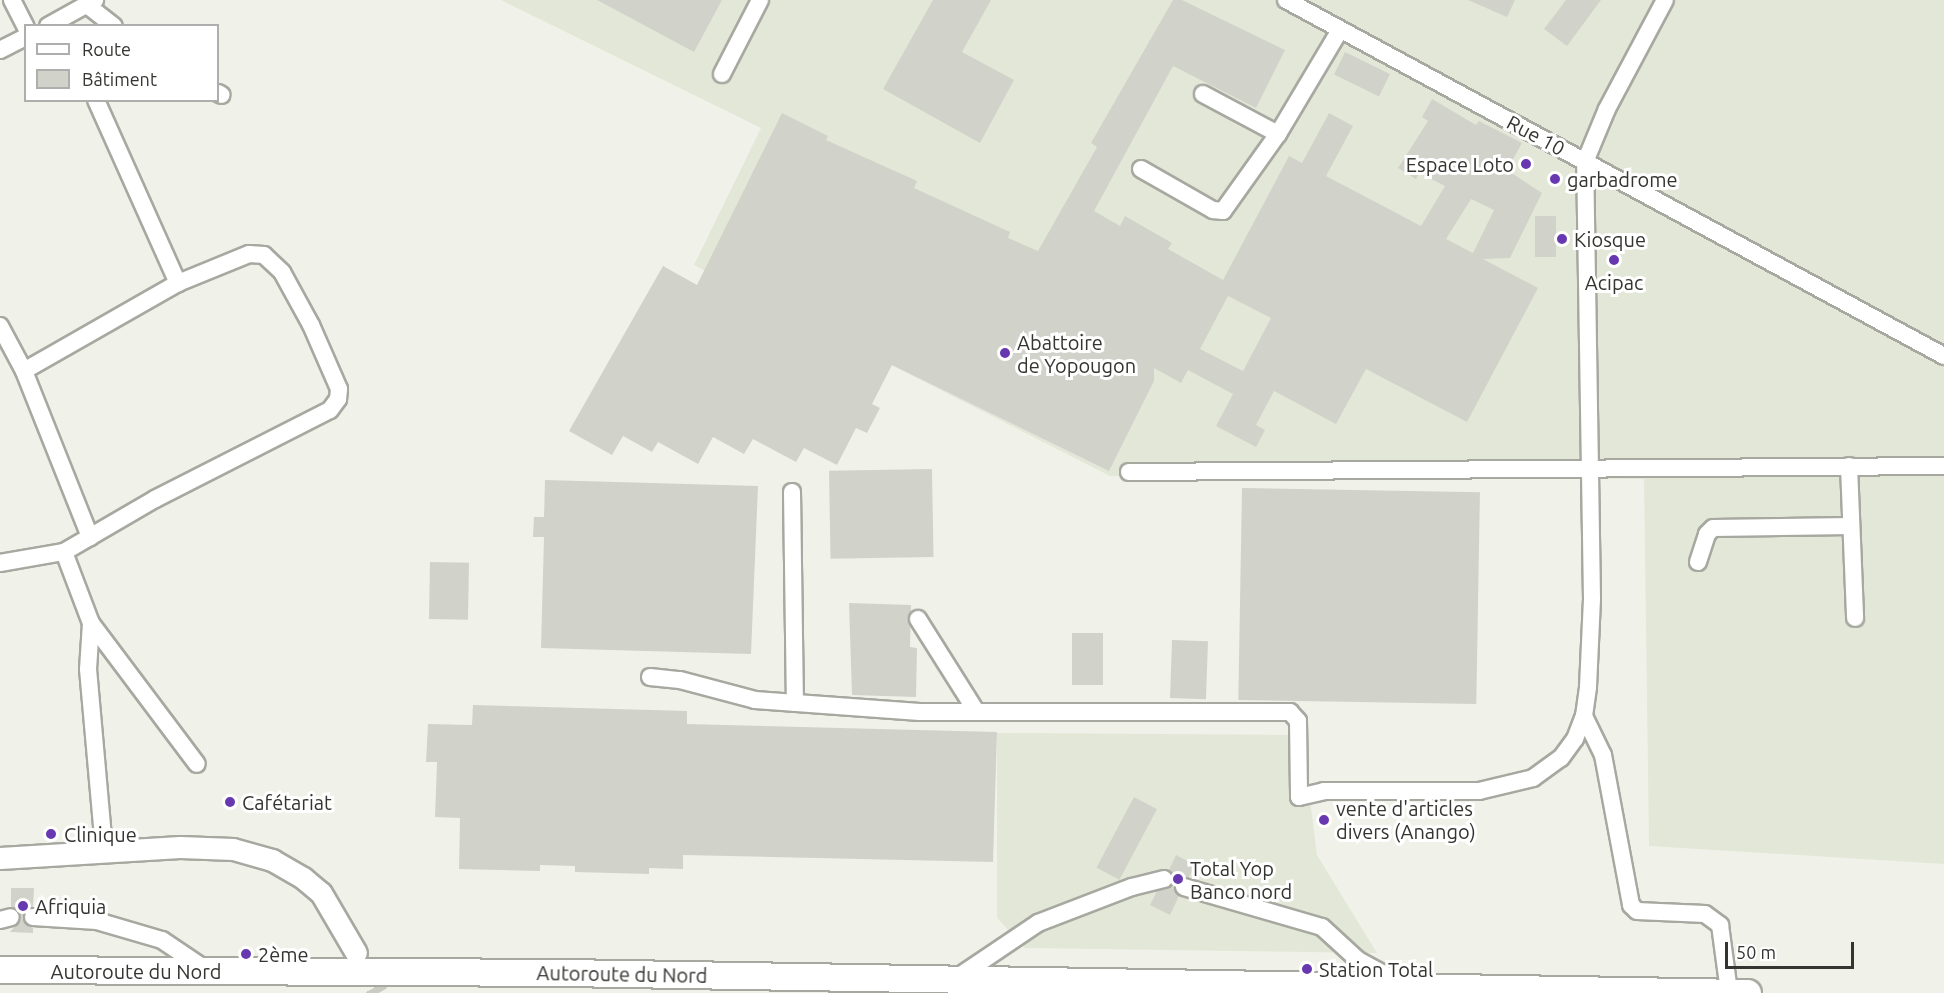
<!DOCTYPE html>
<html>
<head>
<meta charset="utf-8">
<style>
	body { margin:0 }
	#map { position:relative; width:1944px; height:993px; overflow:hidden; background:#f0f2e9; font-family:Ubuntu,sans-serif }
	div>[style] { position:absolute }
	.built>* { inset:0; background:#e3e7d7 }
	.building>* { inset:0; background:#d1d3ca; transform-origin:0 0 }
	.major-tunnel>* { height:21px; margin-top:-10.5px; transform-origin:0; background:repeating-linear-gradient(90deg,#caccc4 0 21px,transparent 0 31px) }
	.roads { filter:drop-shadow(2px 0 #a7a8a0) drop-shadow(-2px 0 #a7a8a0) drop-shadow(0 2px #a7a8a0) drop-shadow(0 -2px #a7a8a0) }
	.minor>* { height:16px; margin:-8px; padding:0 8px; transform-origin:8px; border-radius:8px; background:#fff }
	.major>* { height:21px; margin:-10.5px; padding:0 10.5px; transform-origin:10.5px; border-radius:10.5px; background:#fff }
	.highway>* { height:26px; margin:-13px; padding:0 13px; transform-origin:13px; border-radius:13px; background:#fff }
	.dots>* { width:16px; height:16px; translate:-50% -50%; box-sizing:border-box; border:3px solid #fff; border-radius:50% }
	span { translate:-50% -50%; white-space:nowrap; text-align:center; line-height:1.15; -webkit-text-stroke:6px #fff; paint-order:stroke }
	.street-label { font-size:20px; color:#343431 }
	.poi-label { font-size:20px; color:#343431 }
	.right { translate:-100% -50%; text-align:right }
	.left { translate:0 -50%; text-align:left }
	.legend { position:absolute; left:24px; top:24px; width:195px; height:78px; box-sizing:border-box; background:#fff; border:2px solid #aeaead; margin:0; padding:8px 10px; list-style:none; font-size:18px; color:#343431 }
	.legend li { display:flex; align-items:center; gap:12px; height:30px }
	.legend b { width:30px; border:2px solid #aeaead }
	.scale { position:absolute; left:1725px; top:942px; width:129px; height:27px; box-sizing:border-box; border:3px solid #343431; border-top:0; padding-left:8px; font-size:18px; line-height:21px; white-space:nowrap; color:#343431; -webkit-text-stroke:4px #fff; paint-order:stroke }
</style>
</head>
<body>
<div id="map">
	<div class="built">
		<div style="clip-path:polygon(501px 0,1944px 0,1944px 864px,1649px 846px,1644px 479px,1110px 476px,694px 265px,761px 128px)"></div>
		<div style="clip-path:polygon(997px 733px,1302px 735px,1317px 855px,1377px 953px,1025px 948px,997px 918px)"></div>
	</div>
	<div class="building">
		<div style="clip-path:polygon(597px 0,722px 0,694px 52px)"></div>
		<div style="clip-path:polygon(933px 0,991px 0,962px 52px,1014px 80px,980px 143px,883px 89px)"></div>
		<div style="clip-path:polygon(evenodd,1173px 0,1182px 0,1285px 50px,1256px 108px,1173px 66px,1094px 211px,1120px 226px,1125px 216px,1172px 243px,1168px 249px,1223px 280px,1289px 156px,1302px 163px,1329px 113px,1353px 126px,1326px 176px,1421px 226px,1445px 186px,1419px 173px,1416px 179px,1398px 168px,1428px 121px,1422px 117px,1432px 99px,1476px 125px,1479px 121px,1522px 143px,1507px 170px,1542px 193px,1510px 258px,1483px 259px,1538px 288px,1467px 422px,1366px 369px,1336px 424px,1274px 391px,1256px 425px,1265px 430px,1256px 447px,1216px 426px,1233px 394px,1188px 370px,1181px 383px,1154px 368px,1154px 381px,1109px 471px,892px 365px,872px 404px,880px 408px,867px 433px,856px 428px,837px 465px,804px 448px,796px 462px,753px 439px,744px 454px,713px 437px,698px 464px,658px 442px,652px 452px,623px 436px,612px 455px,569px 431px,663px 266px,697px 285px,782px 113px,828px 136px,826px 140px,917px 181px,914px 188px,1010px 232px,1008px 238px,1038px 251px,1097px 147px,1091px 143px,1173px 0,1471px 199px,1494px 210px,1473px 253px,1446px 239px,1471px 199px,1173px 0,1228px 296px,1271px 318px,1243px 371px,1200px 349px,1228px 296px)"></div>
		<div style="clip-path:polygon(1468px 0,1515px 0,1507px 17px)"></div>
		<div style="clip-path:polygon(1566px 0,1601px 0,1567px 46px,1544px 29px)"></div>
		<div style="left:1345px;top:52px;width:50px;height:25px;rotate:26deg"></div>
		<div style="left:1535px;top:216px;width:21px;height:41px"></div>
		<div style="left:932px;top:469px;width:88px;height:103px;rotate:89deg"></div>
		<div style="clip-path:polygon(545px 480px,758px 486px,751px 654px,541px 648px,544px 537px,533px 537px,534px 517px,544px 517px)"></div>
		<div style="left:1242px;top:488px;width:238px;height:212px;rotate:1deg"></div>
		<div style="left:430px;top:562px;width:39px;height:57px;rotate:1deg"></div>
		<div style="clip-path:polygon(849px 603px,911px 605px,910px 647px,917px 648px,916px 697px,852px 695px)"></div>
		<div style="left:1072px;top:633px;width:31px;height:52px"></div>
		<div style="left:1172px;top:640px;width:36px;height:58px;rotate:2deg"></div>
		<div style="clip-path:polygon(473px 705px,687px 711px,687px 724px,997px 732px,993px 862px,683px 855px,683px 869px,649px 868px,649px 874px,575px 872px,575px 866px,540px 865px,540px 871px,459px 869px,460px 818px,435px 817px,437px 762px,426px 762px,428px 724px,472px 725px)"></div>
		<div style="left:1134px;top:797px;width:26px;height:80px;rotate:28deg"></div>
		<div style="clip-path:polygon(1176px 855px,1195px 865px,1189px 877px,1181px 877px,1174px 884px,1179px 896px,1170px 915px,1150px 905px,1157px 891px,1174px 882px,1169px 870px)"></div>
		<div style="clip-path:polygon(11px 888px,34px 888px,33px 907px,25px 911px,23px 917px,27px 925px,33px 928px,33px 933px,10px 932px,21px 919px,19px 910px,11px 907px)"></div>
	</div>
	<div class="major-tunnel">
		<div style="left:359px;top:960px;width:38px;rotate:60deg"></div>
	</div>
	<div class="roads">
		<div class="minor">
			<div style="left:12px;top:0;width:31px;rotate:63deg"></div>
			<div style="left:1286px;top:0;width:748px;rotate:28.41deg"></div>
			<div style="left:87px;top:5px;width:34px;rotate:38deg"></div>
			<div style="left:48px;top:26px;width:54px;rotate:-29deg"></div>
			<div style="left:0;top:50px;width:29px;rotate:-27deg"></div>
			<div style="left:722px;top:74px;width:83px;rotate:-62.8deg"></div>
			<div style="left:218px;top:93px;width:4px;rotate:27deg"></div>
			<div style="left:1203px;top:94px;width:85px;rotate:28.1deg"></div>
			<div style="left:96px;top:100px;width:201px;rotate:65.9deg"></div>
			<div style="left:1141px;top:169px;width:83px;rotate:29.7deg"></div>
			<div style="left:1213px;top:210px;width:10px;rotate:6deg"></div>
			<div style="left:1223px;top:211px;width:95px;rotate:-54.5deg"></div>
			<div style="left:1278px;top:134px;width:121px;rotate:-59.2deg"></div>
			<div style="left:0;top:326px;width:51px;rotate:61.9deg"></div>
			<div style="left:24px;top:371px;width:179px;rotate:68.3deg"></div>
			<div style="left:1849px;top:466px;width:152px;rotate:87.7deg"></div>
			<div style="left:1129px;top:472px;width:815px;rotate:-0.42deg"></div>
			<div style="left:792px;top:492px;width:211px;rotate:89.2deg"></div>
			<div style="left:64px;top:552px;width:76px;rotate:69.2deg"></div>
			<div style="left:91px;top:623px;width:176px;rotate:53.1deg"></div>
			<div style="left:1698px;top:562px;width:29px;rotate:-72deg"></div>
			<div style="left:1707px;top:534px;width:8px;rotate:-45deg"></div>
			<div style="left:1713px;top:528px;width:138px;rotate:-0.8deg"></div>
			<div style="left:0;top:563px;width:65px;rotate:-9.8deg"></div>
			<div style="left:64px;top:552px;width:105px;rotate:-30.2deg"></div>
			<div style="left:155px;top:499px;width:196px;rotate:-27deg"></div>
			<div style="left:330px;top:410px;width:14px;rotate:-54deg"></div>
			<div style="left:338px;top:399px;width:10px;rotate:-84deg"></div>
			<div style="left:339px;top:389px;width:70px;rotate:-113.6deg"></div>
			<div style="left:311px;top:325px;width:60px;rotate:-118.7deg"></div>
			<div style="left:282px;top:272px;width:25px;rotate:-137deg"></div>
			<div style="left:264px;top:255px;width:15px;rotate:-176deg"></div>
			<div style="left:249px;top:254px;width:77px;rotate:157.8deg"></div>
			<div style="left:178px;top:283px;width:177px;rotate:150.3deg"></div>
			<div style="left:918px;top:619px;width:109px;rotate:57.8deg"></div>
			<div style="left:91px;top:623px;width:46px;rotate:93.7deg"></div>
			<div style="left:88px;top:669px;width:182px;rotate:84.9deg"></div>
			<div style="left:650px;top:677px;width:30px;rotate:6deg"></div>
			<div style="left:680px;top:680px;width:78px;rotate:14.9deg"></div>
			<div style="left:755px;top:700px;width:165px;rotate:4.2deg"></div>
			<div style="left:920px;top:712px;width:370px"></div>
			<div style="left:1290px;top:712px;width:12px;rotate:48deg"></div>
			<div style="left:1298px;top:721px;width:76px;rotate:89.2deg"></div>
			<div style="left:1299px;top:797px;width:26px;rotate:-13deg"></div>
			<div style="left:1324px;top:791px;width:155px"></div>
			<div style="left:1479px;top:791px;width:56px;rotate:-13.5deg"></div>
			<div style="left:1533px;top:778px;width:34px;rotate:-36deg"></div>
			<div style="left:1561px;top:758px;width:24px;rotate:-54deg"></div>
			<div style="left:1575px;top:739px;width:25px;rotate:-69deg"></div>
			<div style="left:1584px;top:716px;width:29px;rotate:-82deg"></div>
			<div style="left:1588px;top:687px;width:88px;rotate:-87.4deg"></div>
			<div style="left:1592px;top:599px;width:437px;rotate:-90.9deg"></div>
			<div style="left:1585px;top:162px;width:57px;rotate:-67.5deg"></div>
			<div style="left:1607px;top:109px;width:123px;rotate:-62deg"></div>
			<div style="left:1584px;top:716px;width:43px;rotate:64deg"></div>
			<div style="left:1603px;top:755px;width:153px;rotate:79.4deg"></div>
			<div style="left:1631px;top:905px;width:8px;rotate:45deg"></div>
			<div style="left:1637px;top:911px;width:68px;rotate:2.5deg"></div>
			<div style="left:1705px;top:914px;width:19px;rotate:36deg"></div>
			<div style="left:1720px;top:925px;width:68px;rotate:82.3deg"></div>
			<div style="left:1184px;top:887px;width:144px;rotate:16.2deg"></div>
			<div style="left:1322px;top:927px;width:49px;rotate:42.5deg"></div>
			<div style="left:1358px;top:960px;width:52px;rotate:28.5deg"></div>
			<div style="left:33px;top:917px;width:64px;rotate:3.6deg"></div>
			<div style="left:97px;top:921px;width:68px;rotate:16.3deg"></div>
			<div style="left:162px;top:940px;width:55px;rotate:34deg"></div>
			<div style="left:0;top:920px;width:11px;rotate:-15deg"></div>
			<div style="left:955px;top:979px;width:100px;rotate:-34deg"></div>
			<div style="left:1038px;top:923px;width:101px;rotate:-21deg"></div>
			<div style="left:1132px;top:887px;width:33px;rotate:-14deg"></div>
		</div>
		<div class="major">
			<div style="left:0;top:858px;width:180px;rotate:-3.5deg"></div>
			<div style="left:180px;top:847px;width:53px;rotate:2.2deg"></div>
			<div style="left:233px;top:849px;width:41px;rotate:15.8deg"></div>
			<div style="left:272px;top:860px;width:36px;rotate:30deg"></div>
			<div style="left:303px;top:878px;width:23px;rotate:40deg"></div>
			<div style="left:321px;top:893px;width:69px;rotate:59.7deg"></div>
		</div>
		<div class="highway">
			<div style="left:0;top:970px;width:564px;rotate:0.3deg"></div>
			<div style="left:564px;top:973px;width:1184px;rotate:0.97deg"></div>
		</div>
	</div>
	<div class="dots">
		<div style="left:1526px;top:164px;background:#6738af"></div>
		<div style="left:1555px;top:179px;background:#6738af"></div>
		<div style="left:1562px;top:239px;background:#6738af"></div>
		<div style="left:1614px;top:260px;background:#6738af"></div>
		<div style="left:1005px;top:353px;background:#6738af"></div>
		<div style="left:230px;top:802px;background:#6738af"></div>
		<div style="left:1324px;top:820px;background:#6738af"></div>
		<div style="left:51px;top:834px;background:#6738af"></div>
		<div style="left:1178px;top:879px;background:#6738af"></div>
		<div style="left:23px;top:906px;background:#6738af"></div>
		<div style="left:246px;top:954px;background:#6738af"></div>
		<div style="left:1307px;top:969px;background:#6738af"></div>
	</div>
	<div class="street-label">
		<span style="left:1536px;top:135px;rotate:28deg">Rue 10</span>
		<span style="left:136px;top:971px">Autoroute du Nord</span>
		<span style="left:622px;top:974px;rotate:1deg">Autoroute du Nord</span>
	</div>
	<div class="poi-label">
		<span class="right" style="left:1514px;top:164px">Espace Loto</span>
		<span class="left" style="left:1567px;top:179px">garbadrome</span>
		<span class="left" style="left:1574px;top:239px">Kiosque</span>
		<span style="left:1614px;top:282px">Acipac</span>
		<span class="left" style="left:1017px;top:354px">Abattoire<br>de Yopougon</span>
		<span class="left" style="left:242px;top:802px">Cafétariat</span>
		<span class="left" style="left:1336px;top:820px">vente d'articles<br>divers (Anango)</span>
		<span class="left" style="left:64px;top:834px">Clinique</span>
		<span class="left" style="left:1190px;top:880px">Total Yop<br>Banco nord</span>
		<span class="left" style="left:35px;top:906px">Afriquia</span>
		<span class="left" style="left:258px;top:954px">2ème</span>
		<span class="left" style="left:1319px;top:969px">Station Total</span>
	</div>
	<ul class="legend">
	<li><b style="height:8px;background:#fff"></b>Route</li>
	<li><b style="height:16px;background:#d1d3ca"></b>Bâtiment</li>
	</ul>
	<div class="scale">50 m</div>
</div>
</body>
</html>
